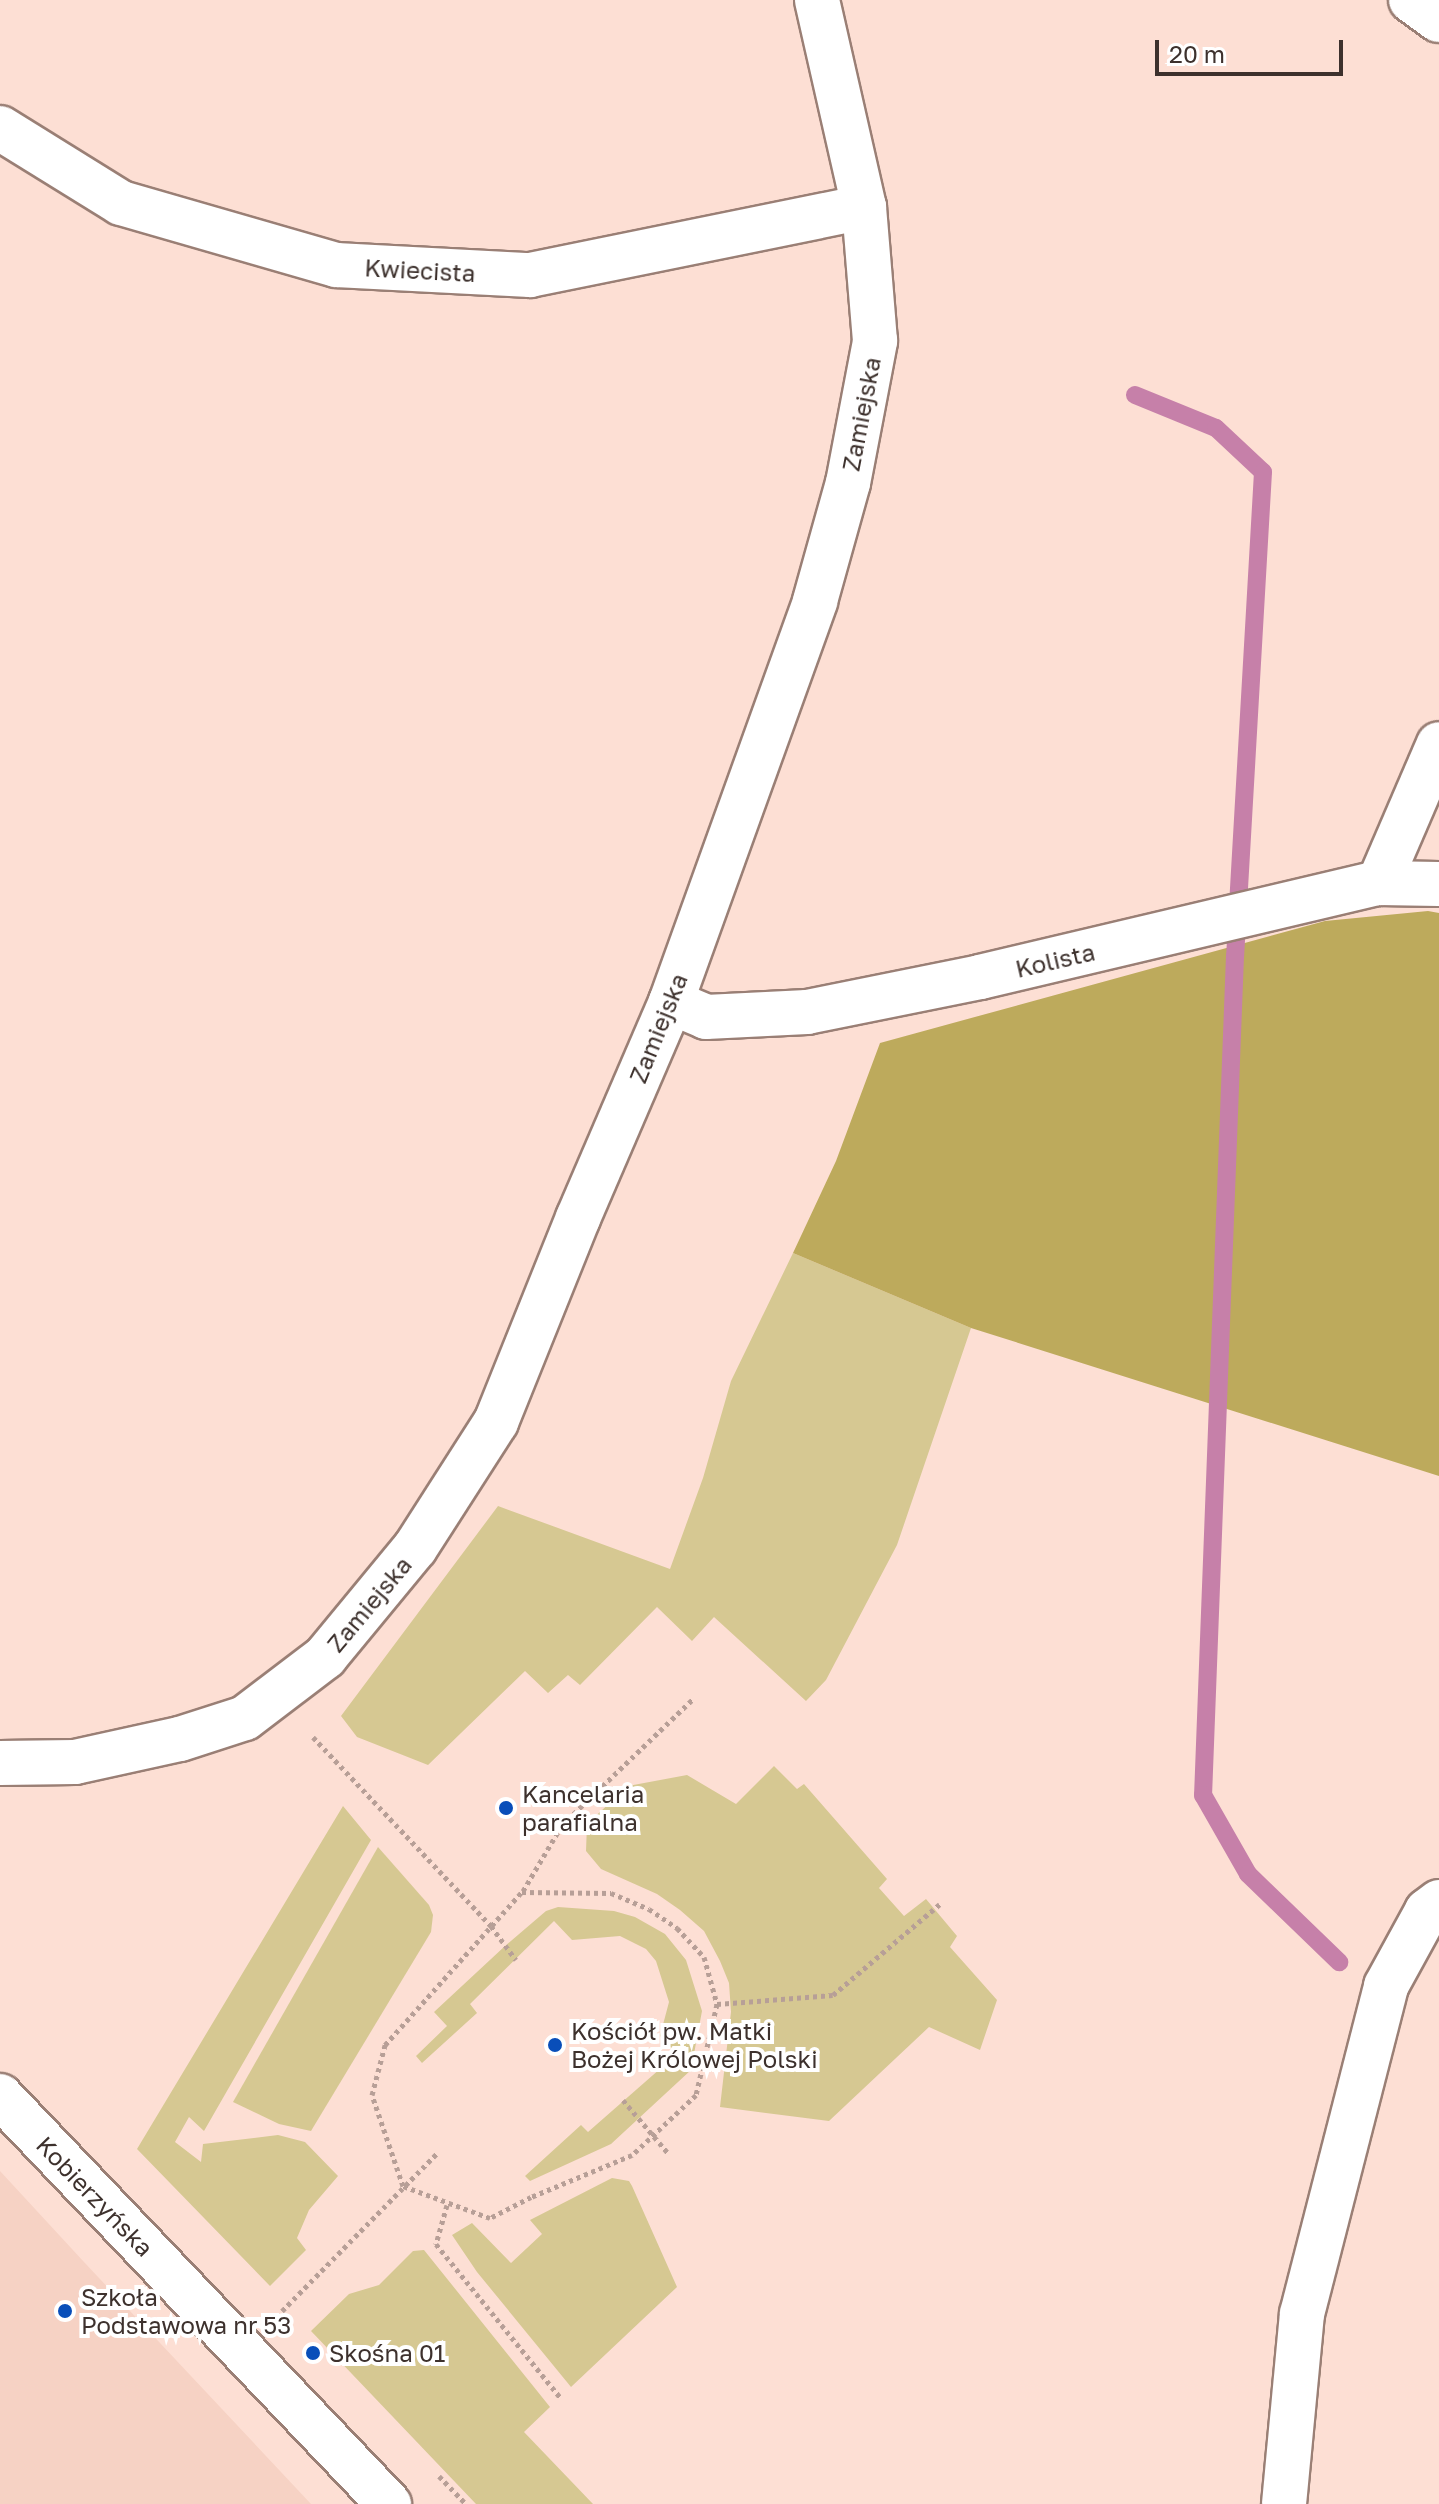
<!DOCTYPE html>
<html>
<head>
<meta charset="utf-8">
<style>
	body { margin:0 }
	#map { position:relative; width:1439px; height:2504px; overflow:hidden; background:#fddfd4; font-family:"Golos Text",sans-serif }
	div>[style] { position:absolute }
	.built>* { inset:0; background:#f6d2c4 }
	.green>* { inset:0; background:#d6c892 }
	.forest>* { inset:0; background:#bdaa5c }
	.stream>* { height:18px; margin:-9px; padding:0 9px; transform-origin:9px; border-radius:9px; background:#c680a9 }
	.path>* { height:5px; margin-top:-2.5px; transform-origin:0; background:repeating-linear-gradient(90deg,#b79f97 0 4px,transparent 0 8px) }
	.roads { filter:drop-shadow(2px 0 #9a7f75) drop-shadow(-2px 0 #9a7f75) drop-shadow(0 2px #9a7f75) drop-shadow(0 -2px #9a7f75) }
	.minor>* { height:44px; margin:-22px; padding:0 22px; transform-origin:22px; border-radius:22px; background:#fff }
	.dots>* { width:22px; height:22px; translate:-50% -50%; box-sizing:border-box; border:4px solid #fff; border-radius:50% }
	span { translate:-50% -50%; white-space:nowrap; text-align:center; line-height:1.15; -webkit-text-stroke:8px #fff; paint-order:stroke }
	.street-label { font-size:24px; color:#3d312d }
	.poi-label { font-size:24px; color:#3d312d }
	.left { translate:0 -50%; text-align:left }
	.scale { position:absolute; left:1155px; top:40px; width:188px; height:36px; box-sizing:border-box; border:4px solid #3d312d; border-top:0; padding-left:10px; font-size:24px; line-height:28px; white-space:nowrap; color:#3d312d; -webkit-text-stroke:6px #fff; paint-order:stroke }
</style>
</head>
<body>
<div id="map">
	<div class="built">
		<div style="clip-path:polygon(0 2171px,84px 2262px,311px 2504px,0 2504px)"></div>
	</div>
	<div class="green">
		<div style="clip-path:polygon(793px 1253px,971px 1328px,897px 1545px,826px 1680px,806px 1701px,714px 1617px,692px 1641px,657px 1607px,580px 1685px,568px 1675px,548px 1693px,525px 1671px,428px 1765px,357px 1737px,341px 1716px,498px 1506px,670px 1569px,703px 1478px,731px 1381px)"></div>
		<div style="clip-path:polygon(774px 1766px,797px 1789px,804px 1784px,887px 1879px,879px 1888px,904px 1916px,926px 1899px,957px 1936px,950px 1947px,997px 2000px,980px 2050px,929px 2027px,829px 2121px,720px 2107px,731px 2012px,729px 1983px,720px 1961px,704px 1931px,680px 1910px,657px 1894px,601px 1869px,586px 1851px,587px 1824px,628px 1786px,687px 1775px,736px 1804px)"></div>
		<div style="clip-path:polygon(343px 1806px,371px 1840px,204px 2131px,189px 2117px,175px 2142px,201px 2162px,203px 2144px,278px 2135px,305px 2142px,338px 2176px,309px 2210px,297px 2238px,306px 2250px,270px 2286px,137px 2149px)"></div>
		<div style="clip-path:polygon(378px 1847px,429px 1905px,433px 1915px,431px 1932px,311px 2131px,279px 2124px,233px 2102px)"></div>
		<div style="clip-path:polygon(558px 1907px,614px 1911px,635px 1917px,665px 1934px,686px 1960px,702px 2011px,691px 2070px,611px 2144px,530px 2181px,525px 2176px,581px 2125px,588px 2132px,677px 2054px,660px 2036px,669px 2002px,656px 1961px,646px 1949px,620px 1936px,572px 1940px,554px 1921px,470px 2004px,477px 2013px,422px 2063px,416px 2056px,447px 2026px,434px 2012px,505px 1946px,546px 1911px)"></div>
		<div style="clip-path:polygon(612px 2178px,629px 2181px,632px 2186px,677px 2287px,571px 2387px,477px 2272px,452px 2235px,472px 2223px,511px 2263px,542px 2234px,530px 2220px)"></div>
		<div style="clip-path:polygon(424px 2250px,550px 2407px,524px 2432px,593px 2504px,476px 2504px,311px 2331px,349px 2294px,379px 2285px,413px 2251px)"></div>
	</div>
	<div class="forest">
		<div style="clip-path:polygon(1428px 911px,1439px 913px,1439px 1476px,971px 1328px,793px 1253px,836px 1161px,880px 1043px,1325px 921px)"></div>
	</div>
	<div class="stream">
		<div style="left:1135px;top:395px;width:87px;rotate:22.2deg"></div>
		<div style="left:1216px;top:428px;width:64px;rotate:43.1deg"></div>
		<div style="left:1263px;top:472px;width:485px;rotate:93.3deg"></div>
		<div style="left:1235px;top:956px;width:840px;rotate:92.18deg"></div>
		<div style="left:1203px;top:1795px;width:91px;rotate:60.3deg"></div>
		<div style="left:1248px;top:1874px;width:127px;rotate:44deg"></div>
	</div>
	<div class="path">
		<div style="left:313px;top:1737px;width:260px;rotate:46.7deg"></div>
		<div style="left:491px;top:1926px;width:42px;rotate:53.7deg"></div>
		<div style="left:523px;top:1891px;width:77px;rotate:-59.4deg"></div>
		<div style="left:562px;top:1825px;width:183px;rotate:-43.9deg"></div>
		<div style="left:522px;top:1892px;width:89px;rotate:0.6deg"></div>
		<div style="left:611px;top:1893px;width:41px;rotate:22.8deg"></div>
		<div style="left:649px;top:1909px;width:34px;rotate:34deg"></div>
		<div style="left:677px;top:1928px;width:40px;rotate:47deg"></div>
		<div style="left:704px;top:1957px;width:49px;rotate:74.5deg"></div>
		<div style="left:717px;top:2004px;width:93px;rotate:103deg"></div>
		<div style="left:696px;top:2095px;width:88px;rotate:136.8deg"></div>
		<div style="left:632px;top:2155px;width:109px;rotate:157.4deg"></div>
		<div style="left:531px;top:2197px;width:46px;rotate:152.9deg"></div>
		<div style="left:490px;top:2218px;width:93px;rotate:-159.8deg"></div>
		<div style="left:403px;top:2186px;width:96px;rotate:-108.8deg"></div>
		<div style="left:372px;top:2095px;width:52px;rotate:-75.4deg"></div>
		<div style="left:385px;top:2045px;width:205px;rotate:-48.2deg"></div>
		<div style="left:717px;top:2004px;width:116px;rotate:-4.4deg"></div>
		<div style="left:833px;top:1995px;width:140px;rotate:-40.4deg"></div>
		<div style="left:623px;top:2100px;width:70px;rotate:49.7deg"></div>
		<div style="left:447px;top:2205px;width:41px;rotate:105.8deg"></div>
		<div style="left:436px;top:2244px;width:197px;rotate:51deg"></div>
		<div style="left:282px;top:2311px;width:223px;rotate:-45.5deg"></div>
		<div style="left:439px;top:2476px;width:39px;rotate:46deg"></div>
	</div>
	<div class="roads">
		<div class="minor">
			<div style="left:1411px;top:0;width:34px;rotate:36deg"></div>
			<div style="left:0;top:128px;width:142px;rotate:31.8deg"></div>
			<div style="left:121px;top:203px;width:224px;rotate:16.1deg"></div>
			<div style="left:336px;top:265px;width:194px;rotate:3deg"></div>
			<div style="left:530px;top:275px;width:341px;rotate:-11.5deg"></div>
			<div style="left:1379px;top:883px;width:151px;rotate:-66.7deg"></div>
			<div style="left:671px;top:1002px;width:38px;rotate:23deg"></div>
			<div style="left:706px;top:1017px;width:101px;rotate:-2.8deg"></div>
			<div style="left:807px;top:1012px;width:177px;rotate:-11.4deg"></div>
			<div style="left:980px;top:977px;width:410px;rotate:-13.3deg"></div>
			<div style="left:1379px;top:883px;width:60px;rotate:1deg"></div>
			<div style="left:0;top:1763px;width:75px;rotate:-0.8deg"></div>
			<div style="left:75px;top:1762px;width:107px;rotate:-12.4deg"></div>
			<div style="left:180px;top:1739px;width:68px;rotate:-17.9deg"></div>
			<div style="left:245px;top:1718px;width:101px;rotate:-37.3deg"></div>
			<div style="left:325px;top:1657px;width:141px;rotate:-50.5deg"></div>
			<div style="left:415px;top:1548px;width:150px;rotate:-57.3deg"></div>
			<div style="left:496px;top:1422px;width:220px;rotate:-68.1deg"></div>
			<div style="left:578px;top:1218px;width:235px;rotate:-66.7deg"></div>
			<div style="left:671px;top:1002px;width:426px;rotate:-70.2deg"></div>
			<div style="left:815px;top:601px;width:123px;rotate:-74.4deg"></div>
			<div style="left:848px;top:483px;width:145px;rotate:-79.2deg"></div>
			<div style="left:875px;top:341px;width:134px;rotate:-94.7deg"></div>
			<div style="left:864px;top:207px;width:212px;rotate:-102.8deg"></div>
			<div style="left:0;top:2096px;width:564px;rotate:46.37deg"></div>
			<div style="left:1284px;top:2504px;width:191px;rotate:-84.6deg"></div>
			<div style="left:1302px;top:2314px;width:339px;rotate:-75.6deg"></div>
			<div style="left:1386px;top:1986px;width:85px;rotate:-61.3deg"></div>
			<div style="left:1427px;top:1911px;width:15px;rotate:-37deg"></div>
		</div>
	</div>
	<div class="dots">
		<div style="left:506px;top:1808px;background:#094eb9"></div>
		<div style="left:555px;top:2045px;background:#094eb9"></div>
		<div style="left:65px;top:2311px;background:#094eb9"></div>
		<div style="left:313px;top:2353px;background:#094eb9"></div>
	</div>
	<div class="street-label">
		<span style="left:420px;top:270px;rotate:3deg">Kwiecista</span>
		<span style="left:861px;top:414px;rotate:-79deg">Zamiejska</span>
		<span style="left:1055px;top:960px;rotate:-13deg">Kolista</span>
		<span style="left:658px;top:1028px;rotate:-68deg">Zamiejska</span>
		<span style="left:369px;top:1604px;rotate:-50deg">Zamiejska</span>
		<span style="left:95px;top:2196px;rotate:46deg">Kobierzyńska</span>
	</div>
	<div class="poi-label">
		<span class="left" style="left:522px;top:1808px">Kancelaria<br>parafialna</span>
		<span class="left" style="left:571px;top:2045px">Kościół pw. Matki<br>Bożej Królowej Polski</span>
		<span class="left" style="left:81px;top:2311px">Szkoła<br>Podstawowa nr 53</span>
		<span class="left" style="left:329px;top:2353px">Skośna 01</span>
	</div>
	<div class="scale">20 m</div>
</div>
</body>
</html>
